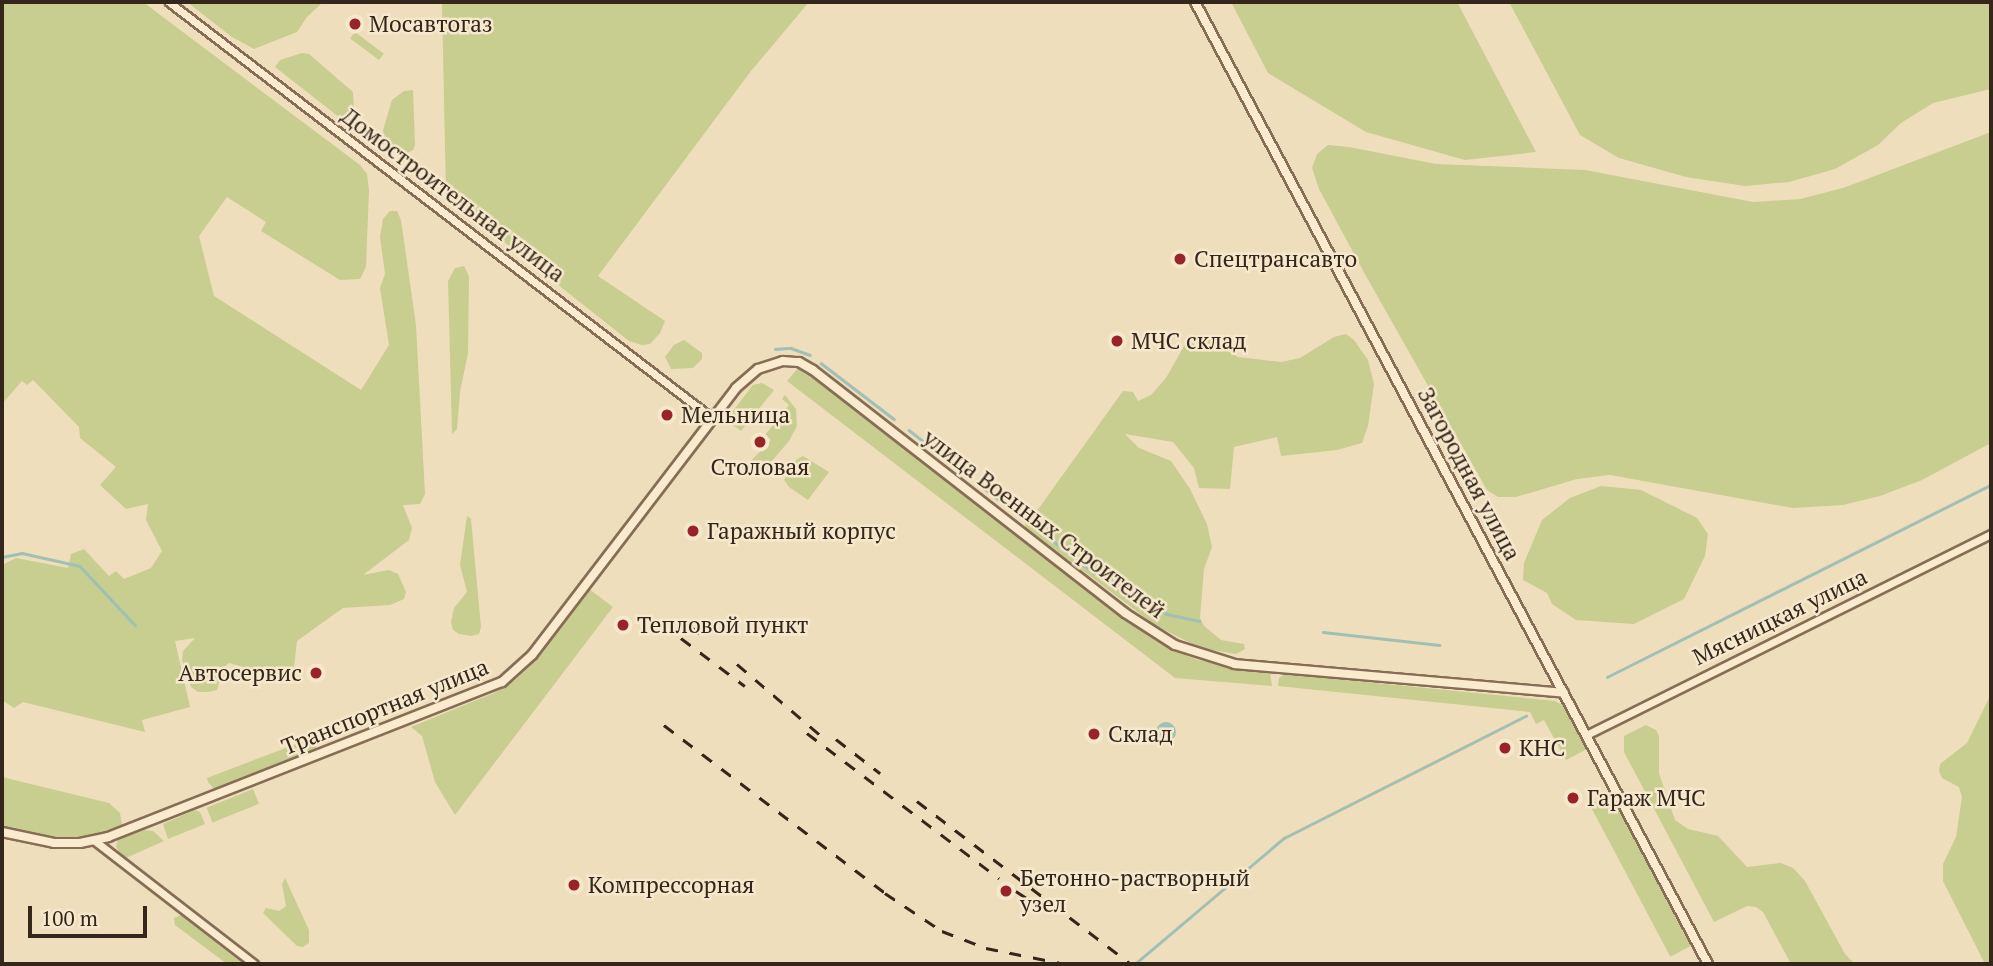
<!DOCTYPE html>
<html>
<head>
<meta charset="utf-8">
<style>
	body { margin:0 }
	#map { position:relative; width:1993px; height:966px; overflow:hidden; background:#efdebc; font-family:"PT Serif",serif }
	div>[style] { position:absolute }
	.green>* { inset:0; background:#c8cd90; transform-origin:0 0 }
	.water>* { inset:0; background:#a0c0b5 }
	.round { border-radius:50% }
	.stream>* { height:2.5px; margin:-1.25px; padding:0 1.25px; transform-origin:1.25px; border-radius:1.25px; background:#a0c0b5 }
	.roads { filter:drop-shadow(2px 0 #876d55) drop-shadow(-2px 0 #876d55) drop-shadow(0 2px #876d55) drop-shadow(0 -2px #876d55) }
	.minor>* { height:7px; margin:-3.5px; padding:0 3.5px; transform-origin:3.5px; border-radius:3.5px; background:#faebcf }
	.tertiary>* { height:8px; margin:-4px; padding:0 4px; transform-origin:4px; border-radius:4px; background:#faebcf }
	.rail>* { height:2.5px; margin-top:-1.25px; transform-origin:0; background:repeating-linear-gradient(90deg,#35261b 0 12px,transparent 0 24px) }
	.dots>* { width:19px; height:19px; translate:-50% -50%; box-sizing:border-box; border:4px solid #f6e8cc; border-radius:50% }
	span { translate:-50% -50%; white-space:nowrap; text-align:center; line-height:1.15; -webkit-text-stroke:5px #f6e8cc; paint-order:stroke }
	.poi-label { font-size:23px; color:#35261b }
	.left { translate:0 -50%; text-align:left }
	.right { translate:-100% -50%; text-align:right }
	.street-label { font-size:23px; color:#35261b }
	.frame { position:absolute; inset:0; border:4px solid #35261b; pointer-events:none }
	.scale { position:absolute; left:28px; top:906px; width:119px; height:32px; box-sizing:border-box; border:4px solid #35261b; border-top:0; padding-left:9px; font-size:21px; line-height:24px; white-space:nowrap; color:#35261b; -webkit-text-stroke:5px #f6e8cc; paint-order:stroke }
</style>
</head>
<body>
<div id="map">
	<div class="green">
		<div style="clip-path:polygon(2px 2px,143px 2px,360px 165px,367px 174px,369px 190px,366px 267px,360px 279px,340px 280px,261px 231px,266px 222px,227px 197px,199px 236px,214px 296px,361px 390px,389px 345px,380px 288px,385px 274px,380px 237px,383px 219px,390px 211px,397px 211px,401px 220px,416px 325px,425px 494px,420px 504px,403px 505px,412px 528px,409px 540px,363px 575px,389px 570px,398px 574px,406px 592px,404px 599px,390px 605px,343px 608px,297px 641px,294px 667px,288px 671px,268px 674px,229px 663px,224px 667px,217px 690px,208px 692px,198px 692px,191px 687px,182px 660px,183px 651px,195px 638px,175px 641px,190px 707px,142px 720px,145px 732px,23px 702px,14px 708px,2px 700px,2px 565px,16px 558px,68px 568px,71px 554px,84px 549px,109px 576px,116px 571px,124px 579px,151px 568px,162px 551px,146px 520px,148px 504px,126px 509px,100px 485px,116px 467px,80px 438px,79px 427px,33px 380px,27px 385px,22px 381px,2px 404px)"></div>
		<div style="clip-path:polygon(187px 2px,323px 2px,307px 17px,297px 32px,254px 49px,232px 37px)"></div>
		<div style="clip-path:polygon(442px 2px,809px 2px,751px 71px,598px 276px,665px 321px,660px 333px,650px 344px,642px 345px,629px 341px,446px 196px)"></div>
		<div style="clip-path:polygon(1231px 2px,1457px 2px,1536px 152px,1465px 160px,1366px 132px,1268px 73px)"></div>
		<div style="clip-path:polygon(1509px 2px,1991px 2px,1991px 89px,1933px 103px,1901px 123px,1878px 145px,1835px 169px,1789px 182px,1745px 186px,1686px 177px,1619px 158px,1580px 135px)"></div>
		<div style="left:355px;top:32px;width:36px;height:8px;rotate:37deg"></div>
		<div style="clip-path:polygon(302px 53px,309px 54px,353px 92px,354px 112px,350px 121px,344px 121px,275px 67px,280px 60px)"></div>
		<div style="clip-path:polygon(413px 90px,415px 145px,413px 150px,403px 155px,385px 142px,383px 130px,392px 100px,404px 91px)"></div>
		<div style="clip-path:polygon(1991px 132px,1991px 443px,1922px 480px,1880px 496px,1843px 505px,1793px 508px,1610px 475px,1577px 479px,1516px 497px,1498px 497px,1487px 490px,1366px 276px,1319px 189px,1312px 168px,1317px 154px,1328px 145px,1349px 147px,1436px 164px,1585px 170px,1753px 202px,1800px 199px,1843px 188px)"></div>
		<div style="clip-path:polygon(464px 266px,469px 276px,468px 353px,460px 392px,457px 429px,452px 434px,448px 281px,455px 268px)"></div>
		<div style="clip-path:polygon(1195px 334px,1209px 336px,1220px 347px,1238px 357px,1281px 362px,1300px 358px,1334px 337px,1346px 334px,1354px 340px,1368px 360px,1374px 384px,1368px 426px,1362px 443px,1337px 450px,1281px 456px,1277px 437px,1234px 447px,1230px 489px,1199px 488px,1194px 468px,1173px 442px,1125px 434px,1139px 448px,1171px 461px,1190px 489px,1207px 524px,1212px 547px,1204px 569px,1200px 618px,1204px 626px,1221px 640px,1244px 644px,1245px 649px,1236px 654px,1200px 648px,1155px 625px,1025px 527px,1026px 520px,1039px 508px,1123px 391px,1133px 392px,1138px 401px,1151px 395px,1166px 378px,1188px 339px)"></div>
		<div style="clip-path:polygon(684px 340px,702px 353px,702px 359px,693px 368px,671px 369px,665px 357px,674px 345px)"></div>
		<div style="clip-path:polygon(799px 367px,1138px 629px,1173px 650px,1198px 660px,1270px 673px,1272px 686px,1175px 678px,787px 381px)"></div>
		<div style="clip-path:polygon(762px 383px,774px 390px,741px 431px,726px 420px,753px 385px)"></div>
		<div style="clip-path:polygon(785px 395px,796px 409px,797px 426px,789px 441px,761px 474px,749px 463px,771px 440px,765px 435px,789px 405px,782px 399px)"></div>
		<div style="clip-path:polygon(803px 456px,829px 472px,808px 500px,789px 487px,784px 480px,796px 460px)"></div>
		<div style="clip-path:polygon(1601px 486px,1641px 490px,1697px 518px,1708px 534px,1705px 556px,1684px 599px,1634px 624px,1576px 620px,1552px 604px,1547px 593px,1523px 580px,1524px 563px,1542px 520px,1570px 498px)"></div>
		<div style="clip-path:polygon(467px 516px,471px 519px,481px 627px,479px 634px,471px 636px,459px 634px,453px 630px,451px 622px,454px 608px,467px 592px,460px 565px)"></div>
		<div style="clip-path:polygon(589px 589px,613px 607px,455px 815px,435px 782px,422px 736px,411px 727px,494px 693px,514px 681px,530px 666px)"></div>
		<div style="clip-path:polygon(1285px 674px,1555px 701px,1564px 706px,1587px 749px,1566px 760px,1544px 720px,1536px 724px,1530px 712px,1278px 686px,1279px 678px)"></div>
		<div style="clip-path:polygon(1991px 694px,1991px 964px,1985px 964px,1943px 881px,1943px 864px,1956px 837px,1962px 797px,1959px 787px,1942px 778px,1939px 771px,1940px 764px,1967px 743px)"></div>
		<div style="clip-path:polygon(1646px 725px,1656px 730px,1659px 736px,1659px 773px,1675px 820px,1688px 829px,1718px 836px,1747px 867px,1781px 863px,1793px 868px,1805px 881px,1845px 954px,1855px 964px,1791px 964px,1763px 912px,1756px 907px,1747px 906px,1714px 922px,1624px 752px,1624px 736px)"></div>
		<div style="clip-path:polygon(312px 738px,317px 750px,220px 788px,213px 788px,208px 782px,207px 778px)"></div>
		<div style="clip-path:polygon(2px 777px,109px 803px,120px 813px,122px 825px,93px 835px,70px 838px,43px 836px,2px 826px)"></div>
		<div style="left:253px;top:789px;width:16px;height:50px;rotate:68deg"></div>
		<div style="left:1610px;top:794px;width:172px;height:23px;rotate:62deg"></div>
		<div style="clip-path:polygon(195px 810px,200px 812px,205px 824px,168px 839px,163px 824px)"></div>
		<div style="clip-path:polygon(144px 830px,153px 831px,164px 841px,126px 858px,120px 854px,116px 846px,118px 839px)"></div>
		<div style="clip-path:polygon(285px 878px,309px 930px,309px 943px,303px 947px,297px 946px,263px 913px,266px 908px,279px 911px,286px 906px,282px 884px)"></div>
		<div style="clip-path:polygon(181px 915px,243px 964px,227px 964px,175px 925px,174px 918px)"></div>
	</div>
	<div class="water">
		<div class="round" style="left:1156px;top:722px;width:20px;height:20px"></div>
	</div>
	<div class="stream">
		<div style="left:775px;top:349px;width:16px;rotate:-4deg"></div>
		<div style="left:791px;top:348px;width:20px;rotate:20deg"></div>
		<div style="left:821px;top:363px;width:92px;rotate:37.5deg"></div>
		<div style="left:909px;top:430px;width:34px;rotate:38deg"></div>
		<div style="left:976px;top:482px;width:43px;rotate:37.4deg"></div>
		<div style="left:1020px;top:515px;width:94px;rotate:38.1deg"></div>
		<div style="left:1094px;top:573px;width:25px;rotate:21deg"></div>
		<div style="left:1117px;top:582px;width:59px;rotate:32.6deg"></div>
		<div style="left:1167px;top:614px;width:33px;rotate:12deg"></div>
		<div style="left:2px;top:557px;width:20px;rotate:-11deg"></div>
		<div style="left:22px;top:553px;width:59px;rotate:12.6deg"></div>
		<div style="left:80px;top:566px;width:81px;rotate:47deg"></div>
		<div style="left:1323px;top:632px;width:117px;rotate:6.4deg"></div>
		<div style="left:1607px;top:677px;width:429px;rotate:-26.6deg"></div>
		<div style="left:1136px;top:963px;width:194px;rotate:-40.2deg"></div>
		<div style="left:1284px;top:838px;width:271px;rotate:-26.8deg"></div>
	</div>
	<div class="roads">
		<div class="minor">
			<div style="left:169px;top:2px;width:684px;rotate:37.46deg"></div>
			<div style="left:1586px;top:735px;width:452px;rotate:-26.4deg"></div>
			<div style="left:95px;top:841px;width:201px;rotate:37.7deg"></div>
		</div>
		<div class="tertiary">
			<div style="left:1195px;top:2px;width:1090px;rotate:61.93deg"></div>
			<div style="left:2px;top:832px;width:53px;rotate:11.9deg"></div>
			<div style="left:54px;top:843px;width:26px"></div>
			<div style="left:80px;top:843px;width:29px;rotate:-12deg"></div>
			<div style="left:108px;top:837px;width:423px;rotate:-21.5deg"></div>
			<div style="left:502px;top:682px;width:40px;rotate:-42deg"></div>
			<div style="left:532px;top:655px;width:336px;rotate:-52.6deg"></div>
			<div style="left:736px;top:388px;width:29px;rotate:-41deg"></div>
			<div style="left:758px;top:369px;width:26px;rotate:-18deg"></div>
			<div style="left:783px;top:361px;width:16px;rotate:4deg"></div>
			<div style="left:799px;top:362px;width:16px;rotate:30deg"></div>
			<div style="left:813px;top:370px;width:395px;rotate:37.9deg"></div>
			<div style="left:1125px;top:613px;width:59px;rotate:32.6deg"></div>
			<div style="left:1175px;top:645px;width:63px;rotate:17.6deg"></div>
			<div style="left:1235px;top:664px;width:330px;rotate:5deg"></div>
		</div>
	</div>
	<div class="rail">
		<div style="left:690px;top:626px;width:16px;rotate:38deg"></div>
		<div style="left:681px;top:638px;width:80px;rotate:36.9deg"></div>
		<div style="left:737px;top:664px;width:109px;rotate:40.5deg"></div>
		<div style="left:664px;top:725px;width:278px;rotate:37.2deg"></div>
		<div style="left:885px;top:893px;width:69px;rotate:33.7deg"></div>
		<div style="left:942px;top:931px;width:47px;rotate:21.1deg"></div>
		<div style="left:986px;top:948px;width:81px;rotate:11.4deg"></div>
		<div style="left:807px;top:733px;width:241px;rotate:37.1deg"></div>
		<div style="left:836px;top:739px;width:56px;rotate:37.7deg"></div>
		<div style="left:917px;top:801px;width:269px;rotate:37.3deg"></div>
		<div style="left:1016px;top:891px;width:45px;rotate:33.3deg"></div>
	</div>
	<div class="dots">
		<div style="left:355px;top:24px;background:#982329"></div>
		<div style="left:1180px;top:259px;background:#982329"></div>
		<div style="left:1117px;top:341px;background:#982329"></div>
		<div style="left:667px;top:415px;background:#982329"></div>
		<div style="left:760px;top:442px;background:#982329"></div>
		<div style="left:693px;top:531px;background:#982329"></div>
		<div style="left:623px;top:625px;background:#982329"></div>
		<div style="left:316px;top:673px;background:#982329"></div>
		<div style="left:1094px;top:734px;background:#982329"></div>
		<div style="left:1505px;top:748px;background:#982329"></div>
		<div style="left:1573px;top:798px;background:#982329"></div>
		<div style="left:574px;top:885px;background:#982329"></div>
		<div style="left:1006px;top:891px;background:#982329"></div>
	</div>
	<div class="poi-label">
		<span class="left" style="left:369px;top:24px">Мосавтогаз</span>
		<span class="left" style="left:1194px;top:259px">Спецтрансавто</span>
		<span class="left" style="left:1131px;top:341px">МЧС склад</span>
		<span class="left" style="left:681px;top:415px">Мельница</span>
		<span style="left:760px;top:467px">Столовая</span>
		<span class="left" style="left:707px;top:531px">Гаражный корпус</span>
		<span class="left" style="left:637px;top:625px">Тепловой пункт</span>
		<span class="right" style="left:302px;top:673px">Автосервис</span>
		<span class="left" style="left:1108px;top:734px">Склад</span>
		<span class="left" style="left:1519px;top:748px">КНС</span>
		<span class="left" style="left:1587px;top:798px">Гараж МЧС</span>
		<span class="left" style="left:1020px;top:891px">Бетонно-растворный<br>узел</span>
		<span class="left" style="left:588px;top:885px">Компрессорная</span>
	</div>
	<div class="street-label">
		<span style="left:453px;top:195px;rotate:37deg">Домостроительная улица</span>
		<span style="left:1469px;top:474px;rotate:62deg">Загородная улица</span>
		<span style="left:1044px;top:524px;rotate:37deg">улица Военных Строителей</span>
		<span style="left:1780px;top:617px;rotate:-26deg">Мясницкая улица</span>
		<span style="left:385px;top:707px;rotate:-22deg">Транспортная улица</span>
	</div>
	<div class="frame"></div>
	<div class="scale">100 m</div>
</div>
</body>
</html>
